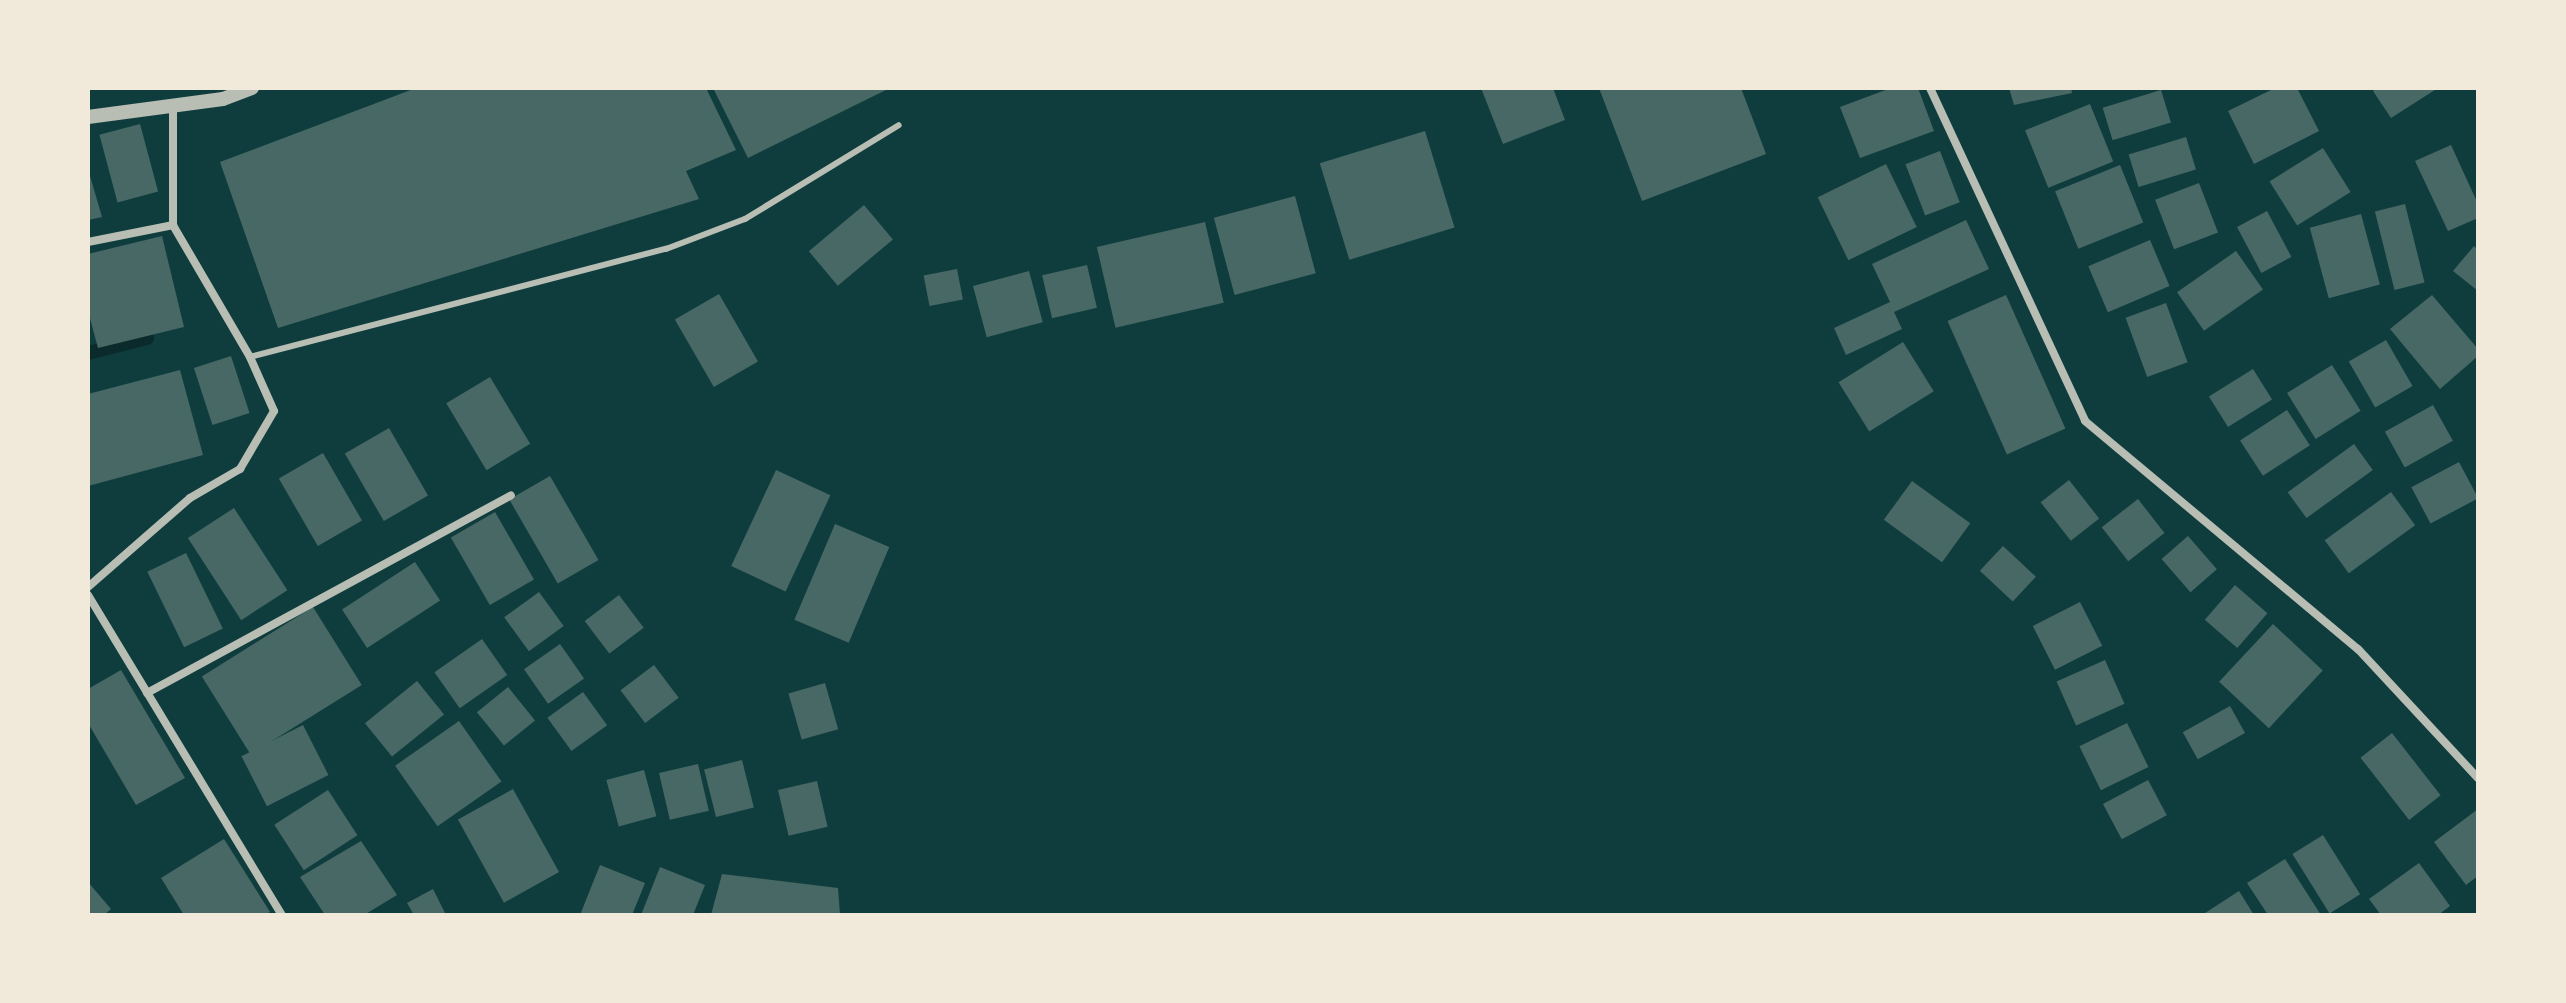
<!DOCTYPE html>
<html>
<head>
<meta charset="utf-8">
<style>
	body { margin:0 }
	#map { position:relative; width:2566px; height:1003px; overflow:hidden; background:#0f3d3e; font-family:"Source Sans 3",sans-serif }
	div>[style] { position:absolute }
	.stream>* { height:14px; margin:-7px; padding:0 7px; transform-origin:7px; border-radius:7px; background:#0a2a2b }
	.building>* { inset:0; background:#486865; transform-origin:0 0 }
	.service>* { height:6px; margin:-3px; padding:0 3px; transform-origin:3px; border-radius:3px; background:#b8beb3 }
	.minor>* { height:8px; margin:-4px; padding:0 4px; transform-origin:4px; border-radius:4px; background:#b8beb3 }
	.tertiary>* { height:14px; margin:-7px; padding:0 7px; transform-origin:7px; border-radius:7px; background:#b8beb3 }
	span { translate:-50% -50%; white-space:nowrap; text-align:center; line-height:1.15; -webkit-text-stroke:6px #f1e9da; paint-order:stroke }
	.frame { position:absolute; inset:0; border:90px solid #f1e9da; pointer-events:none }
</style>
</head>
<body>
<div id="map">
	<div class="stream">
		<div style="left:88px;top:353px;width:61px;rotate:-14.3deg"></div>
	</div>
	<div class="building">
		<div style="clip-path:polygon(416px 88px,706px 88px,736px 150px,686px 171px,699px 199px,278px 328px,220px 162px)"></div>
		<div style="clip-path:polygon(713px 88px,890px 88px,748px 158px)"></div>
		<div style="clip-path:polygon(1481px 88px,1553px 88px,1565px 120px,1503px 144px)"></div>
		<div style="clip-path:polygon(1599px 88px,1741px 88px,1766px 154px,1642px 201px)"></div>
		<div style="clip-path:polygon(1891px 88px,1918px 88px,1934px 131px,1860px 158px,1840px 107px)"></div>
		<div style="clip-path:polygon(2009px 88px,2071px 88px,2072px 93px,2014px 105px)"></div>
		<div style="clip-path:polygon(2275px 88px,2297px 88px,2319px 131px,2254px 164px,2228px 111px)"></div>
		<div style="clip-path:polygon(2377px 88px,2438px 88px,2391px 118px,2373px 91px)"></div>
		<div style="left:2161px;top:90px;width:34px;height:61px;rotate:73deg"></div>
		<div style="left:2090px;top:104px;width:62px;height:70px;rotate:68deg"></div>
		<div style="left:140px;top:124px;width:70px;height:42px;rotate:75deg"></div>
		<div style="left:1425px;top:131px;width:101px;height:110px;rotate:73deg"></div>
		<div style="left:2186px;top:137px;width:34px;height:60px;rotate:73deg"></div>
		<div style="clip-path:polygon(2451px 145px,2478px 204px,2478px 218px,2448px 231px,2415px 161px)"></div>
		<div style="left:2323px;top:148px;width:52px;height:63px;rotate:58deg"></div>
		<div style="left:1940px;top:151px;width:55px;height:37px;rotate:69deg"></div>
		<div style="left:1886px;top:164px;width:70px;height:76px;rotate:64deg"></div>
		<div style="left:2120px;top:165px;width:62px;height:70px;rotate:68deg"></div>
		<div style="clip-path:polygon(88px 169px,102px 217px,88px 220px)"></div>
		<div style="left:2199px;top:183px;width:53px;height:47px;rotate:69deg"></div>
		<div style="left:1295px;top:196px;width:80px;height:84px;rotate:75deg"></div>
		<div style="left:2405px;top:204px;width:81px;height:31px;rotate:76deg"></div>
		<div style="left:864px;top:205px;width:45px;height:72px;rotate:50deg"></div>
		<div style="left:2267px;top:211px;width:52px;height:34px;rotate:62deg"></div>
		<div style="left:2361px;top:214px;width:73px;height:53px;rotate:75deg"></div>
		<div style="clip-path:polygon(1966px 220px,1989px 269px,1894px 312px,1902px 329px,1846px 355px,1834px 328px,1890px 302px,1872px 264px)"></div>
		<div style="left:1205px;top:222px;width:83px;height:111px;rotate:77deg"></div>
		<div style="clip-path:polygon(162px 236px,184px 327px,98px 348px,88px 311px,88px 254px)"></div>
		<div style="left:2150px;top:240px;width:50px;height:67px;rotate:67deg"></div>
		<div style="clip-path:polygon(2474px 246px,2478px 250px,2478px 291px,2453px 271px)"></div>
		<div style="left:2236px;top:251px;width:47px;height:72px;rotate:55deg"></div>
		<div style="left:1087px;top:265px;width:44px;height:46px;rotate:77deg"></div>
		<div style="left:957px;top:269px;width:31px;height:34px;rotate:79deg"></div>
		<div style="left:1029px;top:271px;width:53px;height:58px;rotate:75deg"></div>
		<div style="left:719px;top:294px;width:78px;height:51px;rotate:60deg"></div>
		<div style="left:2006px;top:295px;width:146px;height:64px;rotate:66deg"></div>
		<div style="clip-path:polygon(2432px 295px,2478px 349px,2478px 356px,2440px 389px,2390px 329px)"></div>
		<div style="left:2166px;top:303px;width:63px;height:43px;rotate:70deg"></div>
		<div style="left:2386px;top:340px;width:53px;height:43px;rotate:60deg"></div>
		<div style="left:1903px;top:342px;width:58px;height:76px;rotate:58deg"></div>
		<div style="left:231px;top:356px;width:60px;height:39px;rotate:72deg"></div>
		<div style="left:2332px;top:365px;width:54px;height:53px;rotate:58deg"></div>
		<div style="left:2253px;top:369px;width:36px;height:52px;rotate:58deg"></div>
		<div style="clip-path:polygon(180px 370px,203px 455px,88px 486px,88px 394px)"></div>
		<div style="left:490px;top:377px;width:78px;height:51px;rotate:59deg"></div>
		<div style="left:2433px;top:405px;width:41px;height:55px;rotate:61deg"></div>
		<div style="left:2287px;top:410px;width:42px;height:56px;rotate:57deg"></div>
		<div style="left:389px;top:428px;width:78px;height:51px;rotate:60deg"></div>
		<div style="left:2354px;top:444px;width:32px;height:82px;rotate:54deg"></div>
		<div style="left:323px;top:453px;width:78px;height:51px;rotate:60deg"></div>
		<div style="left:2459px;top:462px;width:41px;height:54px;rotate:62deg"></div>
		<div style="left:776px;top:470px;width:60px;height:106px;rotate:25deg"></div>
		<div style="left:550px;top:476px;width:97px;height:47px;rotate:60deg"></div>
		<div style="left:2069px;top:480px;width:49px;height:36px;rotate:52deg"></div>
		<div style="left:1912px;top:481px;width:72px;height:48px;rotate:36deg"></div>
		<div style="left:2391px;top:492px;width:41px;height:82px;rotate:54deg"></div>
		<div style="left:2138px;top:499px;width:43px;height:46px;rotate:52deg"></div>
		<div style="left:234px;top:508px;width:98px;height:55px;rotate:57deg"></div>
		<div style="left:495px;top:512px;width:78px;height:51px;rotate:60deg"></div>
		<div style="left:835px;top:524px;width:59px;height:104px;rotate:23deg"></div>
		<div style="left:2188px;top:536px;width:44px;height:35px;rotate:49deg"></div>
		<div style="left:2003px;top:546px;width:45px;height:34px;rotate:43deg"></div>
		<div style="left:186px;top:553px;width:84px;height:43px;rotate:64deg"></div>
		<div style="left:415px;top:562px;width:46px;height:87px;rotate:57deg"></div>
		<div style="left:2235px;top:585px;width:43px;height:46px;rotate:41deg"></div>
		<div style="left:539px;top:592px;width:42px;height:43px;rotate:54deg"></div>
		<div style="left:619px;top:595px;width:41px;height:43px;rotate:53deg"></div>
		<div style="left:2080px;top:602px;width:49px;height:53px;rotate:63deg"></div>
		<div style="left:313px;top:607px;width:92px;height:131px;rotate:58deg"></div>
		<div style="left:2273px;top:624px;width:68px;height:79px;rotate:43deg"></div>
		<div style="left:482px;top:639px;width:44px;height:58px;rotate:55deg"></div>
		<div style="left:560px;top:644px;width:42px;height:44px;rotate:55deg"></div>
		<div style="left:2105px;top:660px;width:48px;height:53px;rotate:66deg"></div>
		<div style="left:654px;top:665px;width:41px;height:42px;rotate:53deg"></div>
		<div style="clip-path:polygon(121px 670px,185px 778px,136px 805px,88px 723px,88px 689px)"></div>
		<div style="left:417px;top:681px;width:43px;height:67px;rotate:51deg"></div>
		<div style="left:825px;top:683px;width:48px;height:38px;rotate:74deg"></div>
		<div style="left:508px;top:687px;width:43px;height:40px;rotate:51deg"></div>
		<div style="left:583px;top:692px;width:41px;height:44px;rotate:54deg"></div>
		<div style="left:2230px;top:706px;width:31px;height:54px;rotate:61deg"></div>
		<div style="left:459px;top:721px;width:74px;height:78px;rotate:55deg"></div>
		<div style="left:2127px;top:723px;width:49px;height:53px;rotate:64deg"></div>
		<div style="left:303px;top:725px;width:56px;height:69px;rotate:63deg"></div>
		<div style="left:2392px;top:733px;width:79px;height:40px;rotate:52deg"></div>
		<div style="left:742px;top:760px;width:49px;height:39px;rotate:76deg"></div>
		<div style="left:698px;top:764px;width:48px;height:40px;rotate:77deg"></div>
		<div style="left:644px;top:770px;width:48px;height:39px;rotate:75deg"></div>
		<div style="left:2148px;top:780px;width:40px;height:51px;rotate:62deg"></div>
		<div style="left:817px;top:781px;width:47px;height:40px;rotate:77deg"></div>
		<div style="left:513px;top:789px;width:95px;height:63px;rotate:61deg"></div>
		<div style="left:328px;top:790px;width:54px;height:64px;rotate:57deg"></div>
		<div style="clip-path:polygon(2478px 809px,2478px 876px,2466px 885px,2434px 842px)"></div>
		<div style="left:2323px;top:835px;width:70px;height:36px;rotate:58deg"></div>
		<div style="clip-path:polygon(224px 839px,270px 912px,265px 915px,184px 915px,161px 878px)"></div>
		<div style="clip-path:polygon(361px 841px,397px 895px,364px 915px,325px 915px,300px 877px)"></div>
		<div style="clip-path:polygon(2285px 859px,2321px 915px,2268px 915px,2247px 883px)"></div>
		<div style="clip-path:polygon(2419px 863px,2450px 906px,2438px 915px,2381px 915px,2369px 899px)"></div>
		<div style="clip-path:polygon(600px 865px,645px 883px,632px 915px,580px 915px)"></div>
		<div style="clip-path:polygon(660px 867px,705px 885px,693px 915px,641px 915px)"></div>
		<div style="clip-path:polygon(722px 874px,838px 888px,840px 915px,711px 915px)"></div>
		<div style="clip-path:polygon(88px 882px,111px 909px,104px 915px,88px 915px)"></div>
		<div style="clip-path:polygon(433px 889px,446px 915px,414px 915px,407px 903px)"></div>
		<div style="clip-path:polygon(2239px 891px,2254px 915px,2202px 915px)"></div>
	</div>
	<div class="service">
		<div style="left:250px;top:357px;width:430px;rotate:-14.6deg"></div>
		<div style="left:666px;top:249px;width:85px;rotate:-20.8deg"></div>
		<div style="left:745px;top:219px;width:180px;rotate:-31.4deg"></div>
	</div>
	<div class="minor">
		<div style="left:1930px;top:88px;width:367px;rotate:65deg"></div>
		<div style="left:2085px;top:421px;width:356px;rotate:39.9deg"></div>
		<div style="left:2358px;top:649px;width:176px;rotate:47.1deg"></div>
		<div style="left:88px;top:242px;width:87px;rotate:-11.3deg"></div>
		<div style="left:88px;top:587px;width:135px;rotate:-41.1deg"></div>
		<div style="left:190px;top:498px;width:58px;rotate:-30.1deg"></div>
		<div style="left:240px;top:469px;width:67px;rotate:-59.6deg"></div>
		<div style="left:274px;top:411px;width:59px;rotate:-114deg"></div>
		<div style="left:250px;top:357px;width:153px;rotate:-120.3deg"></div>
		<div style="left:173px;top:225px;width:119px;rotate:-90deg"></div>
		<div style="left:88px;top:595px;width:374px;rotate:58.8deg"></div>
		<div style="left:147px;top:693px;width:414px;rotate:-28.5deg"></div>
	</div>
	<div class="tertiary">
		<div style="left:88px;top:117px;width:136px;rotate:-7.6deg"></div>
		<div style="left:223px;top:99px;width:31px;rotate:-21deg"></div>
	</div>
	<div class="frame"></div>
</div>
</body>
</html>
